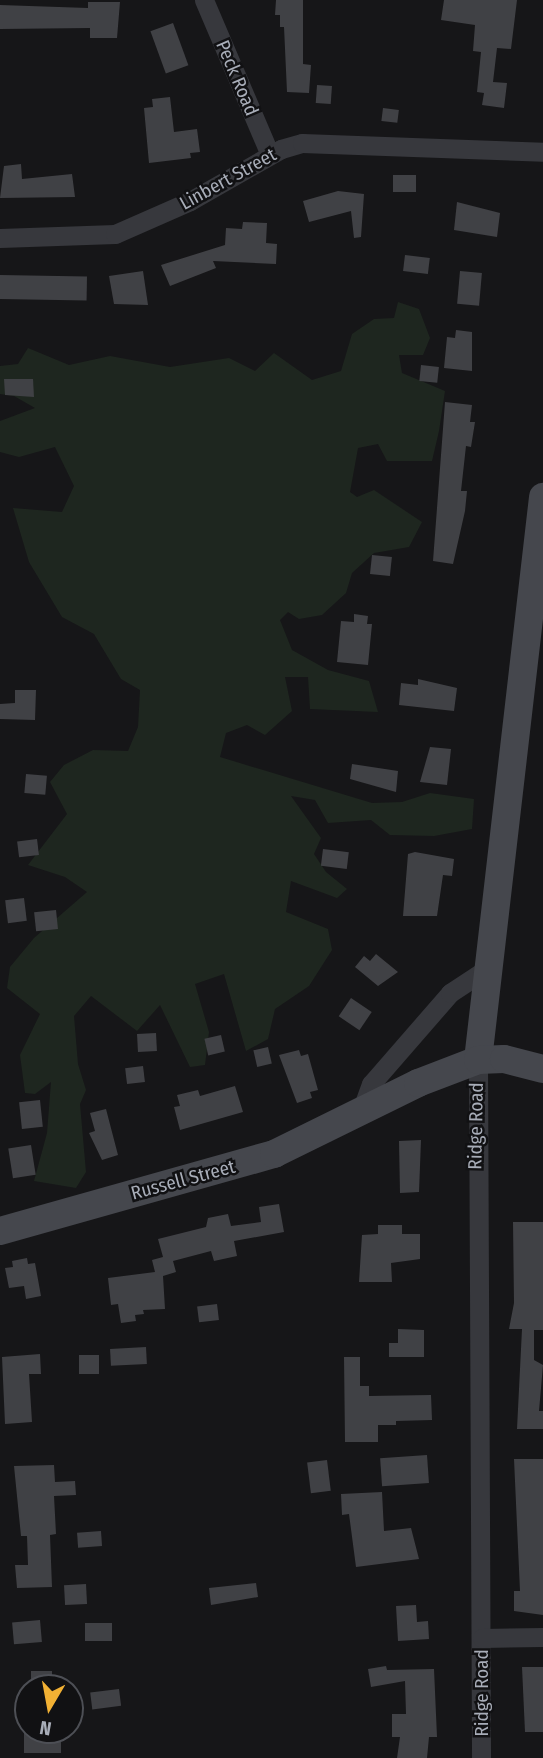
<!DOCTYPE html>
<html>
<head>
<meta charset="utf-8">
<style>
	body { margin:0 }
	#map { position:relative; width:543px; height:1758px; overflow:hidden; background:#161618; font-family:"Fira Sans Condensed",sans-serif }
	div>[style] { position:absolute }
	.green>* { inset:0; background:#1e261f }
	.building>* { inset:0; background:#404145; transform-origin:0 0 }
	.minor>* { height:19px; margin:-9.5px; padding:0 9.5px; transform-origin:9.5px; border-radius:9.5px; background:#37383d }
	.secondary>* { height:28px; margin:-14px; padding:0 14px; transform-origin:14px; border-radius:14px; background:#45474d }
	span { translate:-50% -50%; white-space:nowrap; text-align:center; line-height:1.15; -webkit-text-stroke:5px #111113; paint-order:stroke }
	.street-label { font-size:19px; color:#a8adb8 }
	.north { position:absolute; left:14px; top:1674px; width:70px; height:70px; box-sizing:border-box; background:#111113; border:2px solid #4d4f55; border-radius:50%; rotate:190deg; font-size:19px; font-weight:700; line-height:28px; text-align:center; color:#a8adb8 }
	.north::after { content:''; display:block; margin:auto; width:24px; height:32px; background:#f2b134; clip-path:polygon(50% 0,100% 100%,50% 72%,0 100%) }
</style>
</head>
<body>
<div id="map">
	<div class="green">
		<div style="clip-path:polygon(398px 302px,419px 309px,430px 338px,423px 355px,399px 355px,402px 373px,445px 391px,439px 431px,432px 461px,387px 461px,378px 444px,358px 448px,350px 492px,357px 497px,374px 490px,422px 522px,409px 547px,374px 553px,352px 573px,346px 593px,322px 615px,299px 619px,288px 612px,280px 620px,292px 650px,328px 670px,369px 681px,378px 712px,310px 709px,308px 677px,285px 677px,292px 711px,265px 735px,247px 725px,226px 733px,220px 757px,372px 803px,402px 802px,430px 793px,474px 799px,472px 829px,434px 836px,390px 835px,371px 820px,328px 823px,315px 800px,291px 796px,321px 838px,314px 854px,326px 872px,347px 889px,337px 898px,291px 881px,286px 912px,328px 929px,332px 950px,309px 986px,275px 1009px,268px 1039px,246px 1051px,224px 974px,195px 984px,209px 1032px,205px 1065px,190px 1067px,160px 1005px,137px 1031px,91px 996px,74px 1016px,78px 1064px,86px 1090px,80px 1104px,86px 1172px,76px 1188px,34px 1181px,47px 1133px,51px 1082px,35px 1094px,25px 1093px,20px 1055px,40px 1014px,7px 988px,10px 967px,34px 938px,87px 892px,65px 877px,28px 865px,67px 814px,50px 782px,64px 765px,93px 750px,128px 751px,138px 727px,140px 690px,121px 679px,94px 634px,62px 617px,29px 562px,13px 508px,62px 512px,74px 486px,55px 447px,19px 457px,0 452px,0 421px,35px 408px,14px 396px,0 394px,0 366px,18px 364px,28px 348px,69px 365px,110px 356px,170px 367px,229px 358px,255px 371px,274px 353px,312px 380px,341px 371px,352px 334px,374px 319px,394px 318px)"></div>
	</div>
	<div class="building">
		<div style="clip-path:polygon(276px 0,303px 0,303px 64px,311px 65px,309px 93px,287px 92px,284px 27px,280px 27px,280px 15px,275px 15px)"></div>
		<div style="clip-path:polygon(444px 0,517px 0,511px 49px,497px 48px,493px 82px,507px 83px,504px 108px,482px 105px,484px 93px,477px 92px,481px 52px,473px 51px,475px 25px,441px 20px)"></div>
		<div style="clip-path:polygon(88px 2px,120px 2px,117px 38px,90px 38px,90px 28px,0 29px,0 5px,88px 8px)"></div>
		<div style="left:173px;top:23px;width:45px;height:24px;rotate:70deg"></div>
		<div style="left:317px;top:85px;width:15px;height:18px;rotate:4deg"></div>
		<div style="clip-path:polygon(170px 97px,174px 132px,197px 129px,200px 152px,190px 153px,191px 158px,149px 163px,144px 108px,153px 107px,152px 99px)"></div>
		<div style="left:383px;top:108px;width:16px;height:13px;rotate:7deg"></div>
		<div style="clip-path:polygon(21px 164px,22px 179px,72px 174px,75px 197px,0 198px,4px 166px)"></div>
		<div style="left:393px;top:175px;width:23px;height:17px"></div>
		<div style="clip-path:polygon(338px 191px,364px 194px,361px 237px,354px 238px,351px 211px,309px 222px,303px 201px)"></div>
		<div style="clip-path:polygon(457px 202px,500px 213px,497px 237px,454px 230px)"></div>
		<div style="clip-path:polygon(243px 222px,267px 223px,266px 243px,277px 244px,276px 264px,213px 261px,216px 268px,170px 286px,161px 265px,225px 245px,226px 228px,242px 229px)"></div>
		<div style="left:405px;top:255px;width:25px;height:16px;rotate:7deg"></div>
		<div style="clip-path:polygon(143px 271px,148px 305px,114px 304px,109px 276px)"></div>
		<div style="left:460px;top:271px;width:22px;height:33px;rotate:5deg"></div>
		<div style="left:0;top:275px;width:87px;height:24px;rotate:1deg"></div>
		<div style="clip-path:polygon(456px 330px,472px 332px,472px 371px,444px 368px,447px 337px,455px 338px)"></div>
		<div style="left:421px;top:365px;width:18px;height:16px;rotate:6deg"></div>
		<div style="clip-path:polygon(4px 379px,33px 379px,34px 397px,5px 395px)"></div>
		<div style="clip-path:polygon(445px 402px,472px 405px,470px 422px,475px 422px,471px 447px,466px 446px,461px 491px,467px 491px,465px 511px,453px 564px,433px 561px)"></div>
		<div style="left:372px;top:555px;width:20px;height:19px;rotate:6deg"></div>
		<div style="clip-path:polygon(354px 614px,368px 616px,367px 624px,372px 624px,368px 665px,337px 662px,341px 621px,354px 622px)"></div>
		<div style="clip-path:polygon(418px 679px,457px 688px,454px 711px,399px 705px,401px 683px,418px 685px)"></div>
		<div style="clip-path:polygon(15px 690px,36px 690px,35px 720px,0 719px,0 704px,15px 703px)"></div>
		<div style="clip-path:polygon(430px 747px,451px 749px,447px 785px,420px 782px)"></div>
		<div style="clip-path:polygon(352px 764px,398px 771px,396px 792px,350px 779px)"></div>
		<div style="left:26px;top:774px;width:21px;height:19px;rotate:5deg"></div>
		<div style="left:37px;top:839px;width:16px;height:20px;rotate:83deg"></div>
		<div style="left:323px;top:849px;width:26px;height:17px;rotate:7deg"></div>
		<div style="clip-path:polygon(415px 852px,454px 859px,452px 876px,443px 875px,437px 916px,403px 916px,408px 854px)"></div>
		<div style="left:24px;top:898px;width:23px;height:19px;rotate:83deg"></div>
		<div style="left:56px;top:910px;width:19px;height:22px;rotate:84deg"></div>
		<div style="clip-path:polygon(376px 954px,398px 972px,378px 986px,355px 967px,364px 956px,370px 961px)"></div>
		<div style="left:351px;top:998px;width:25px;height:22px;rotate:34deg"></div>
		<div style="left:156px;top:1033px;width:18px;height:19px;rotate:87deg"></div>
		<div style="left:221px;top:1035px;width:17px;height:17px;rotate:77deg"></div>
		<div style="left:268px;top:1047px;width:17px;height:15px;rotate:77deg"></div>
		<div style="clip-path:polygon(299px 1050px,301px 1056px,308px 1054px,318px 1090px,310px 1092px,312px 1098px,297px 1103px,279px 1055px)"></div>
		<div style="left:143px;top:1066px;width:16px;height:18px;rotate:83deg"></div>
		<div style="clip-path:polygon(235px 1086px,243px 1112px,180px 1130px,174px 1107px,180px 1106px,177px 1095px,198px 1090px,200px 1096px)"></div>
		<div style="left:40px;top:1100px;width:27px;height:21px;rotate:84deg"></div>
		<div style="clip-path:polygon(106px 1109px,118px 1155px,102px 1160px,89px 1133px,95px 1131px,90px 1113px)"></div>
		<div style="clip-path:polygon(421px 1140px,419px 1192px,400px 1193px,399px 1141px)"></div>
		<div style="left:31px;top:1145px;width:30px;height:23px;rotate:81deg"></div>
		<div style="clip-path:polygon(279px 1204px,284px 1232px,234px 1241px,237px 1256px,214px 1261px,211px 1251px,173px 1261px,176px 1272px,163px 1276px,165px 1309px,143px 1310px,144px 1314px,135px 1315px,136px 1321px,121px 1323px,118px 1304px,111px 1305px,108px 1278px,155px 1272px,152px 1260px,163px 1257px,158px 1239px,206px 1227px,208px 1218px,228px 1214px,231px 1226px,261px 1222px,259px 1207px)"></div>
		<div style="clip-path:polygon(513px 1222px,543px 1222px,543px 1330px,534px 1330px,534px 1360px,543px 1365px,539px 1411px,543px 1411px,543px 1429px,517px 1429px,522px 1329px,509px 1329px,514px 1303px)"></div>
		<div style="clip-path:polygon(378px 1225px,402px 1225px,402px 1234px,420px 1234px,420px 1259px,391px 1263px,392px 1282px,359px 1282px,362px 1235px,378px 1234px)"></div>
		<div style="clip-path:polygon(27px 1258px,28px 1264px,35px 1263px,41px 1296px,26px 1299px,24px 1286px,9px 1288px,5px 1268px,13px 1267px,12px 1261px)"></div>
		<div style="left:217px;top:1304px;width:16px;height:20px;rotate:83deg"></div>
		<div style="clip-path:polygon(398px 1329px,424px 1330px,424px 1357px,389px 1357px,389px 1343px,398px 1343px)"></div>
		<div style="left:146px;top:1347px;width:17px;height:36px;rotate:87deg"></div>
		<div style="clip-path:polygon(40px 1354px,41px 1374px,29px 1374px,32px 1422px,5px 1424px,2px 1357px)"></div>
		<div style="left:79px;top:1355px;width:20px;height:19px"></div>
		<div style="clip-path:polygon(344px 1357px,360px 1357px,360px 1386px,369px 1386px,369px 1396px,431px 1395px,432px 1420px,396px 1421px,396px 1425px,378px 1425px,378px 1442px,345px 1442px)"></div>
		<div style="left:427px;top:1455px;width:28px;height:47px;rotate:86deg"></div>
		<div style="clip-path:polygon(514px 1459px,543px 1459px,543px 1615px,514px 1611px,514px 1591px,520px 1591px)"></div>
		<div style="left:327px;top:1460px;width:31px;height:20px;rotate:83deg"></div>
		<div style="clip-path:polygon(54px 1465px,55px 1482px,75px 1481px,76px 1495px,54px 1496px,56px 1534px,50px 1535px,52px 1587px,17px 1588px,15px 1565px,28px 1565px,27px 1536px,21px 1536px,14px 1466px)"></div>
		<div style="clip-path:polygon(382px 1492px,384px 1531px,411px 1528px,419px 1559px,356px 1567px,349px 1514px,342px 1515px,341px 1494px)"></div>
		<div style="left:101px;top:1531px;width:15px;height:24px;rotate:86deg"></div>
		<div style="clip-path:polygon(256px 1583px,258px 1597px,211px 1605px,209px 1588px)"></div>
		<div style="left:86px;top:1584px;width:20px;height:22px;rotate:87deg"></div>
		<div style="clip-path:polygon(416px 1605px,417px 1622px,428px 1621px,429px 1639px,398px 1641px,396px 1606px)"></div>
		<div style="left:40px;top:1620px;width:22px;height:28px;rotate:85deg"></div>
		<div style="left:85px;top:1623px;width:27px;height:18px"></div>
		<div style="clip-path:polygon(386px 1666px,387px 1670px,434px 1669px,437px 1737px,429px 1737px,427px 1758px,397px 1758px,400px 1737px,392px 1737px,392px 1714px,406px 1714px,405px 1681px,371px 1687px,368px 1669px)"></div>
		<div style="clip-path:polygon(522px 1667px,543px 1667px,543px 1732px,525px 1732px)"></div>
		<div style="left:52px;top:1671px;width:17px;height:21px;rotate:90deg"></div>
		<div style="left:119px;top:1689px;width:17px;height:29px;rotate:83deg"></div>
		<div style="left:24px;top:1730px;width:37px;height:23px"></div>
	</div>
	<div class="minor">
		<div style="left:204px;top:0;width:168px;rotate:66.9deg"></div>
		<div style="left:0;top:238px;width:115px;rotate:-2deg"></div>
		<div style="left:115px;top:234px;width:82px;rotate:-23.7deg"></div>
		<div style="left:190px;top:201px;width:105px;rotate:-29.7deg"></div>
		<div style="left:281px;top:149px;width:22px;rotate:-16deg"></div>
		<div style="left:302px;top:143px;width:241px;rotate:2.1deg"></div>
		<div style="left:478px;top:1060px;width:698px;rotate:89.75deg"></div>
		<div style="left:360px;top:1114px;width:32px;rotate:-70deg"></div>
		<div style="left:371px;top:1084px;width:121px;rotate:-49deg"></div>
		<div style="left:450px;top:993px;width:45px;rotate:-33.3deg"></div>
		<div style="left:482px;top:1638px;width:61px;rotate:-0.9deg"></div>
	</div>
	<div class="secondary">
		<div style="left:478px;top:1060px;width:567px;rotate:-83.41deg"></div>
		<div style="left:0;top:1231px;width:285px;rotate:-15.7deg"></div>
		<div style="left:274px;top:1154px;width:161px;rotate:-26.2deg"></div>
		<div style="left:418px;top:1083px;width:64px;rotate:-21deg"></div>
		<div style="left:478px;top:1060px;width:26px;rotate:-2deg"></div>
		<div style="left:504px;top:1059px;width:40px;rotate:14.4deg"></div>
	</div>
	<div class="street-label">
		<span style="left:237px;top:78px;rotate:67deg">Peck Road</span>
		<span style="left:228px;top:179px;rotate:-29deg">Linbert Street</span>
		<span style="left:476px;top:1126px;rotate:-89deg">Ridge Road</span>
		<span style="left:183px;top:1180px;rotate:-15deg">Russell Street</span>
		<span style="left:482px;top:1693px;rotate:-90deg">Ridge Road</span>
	</div>
	<div class="north">N</div>
</div>
</body>
</html>
